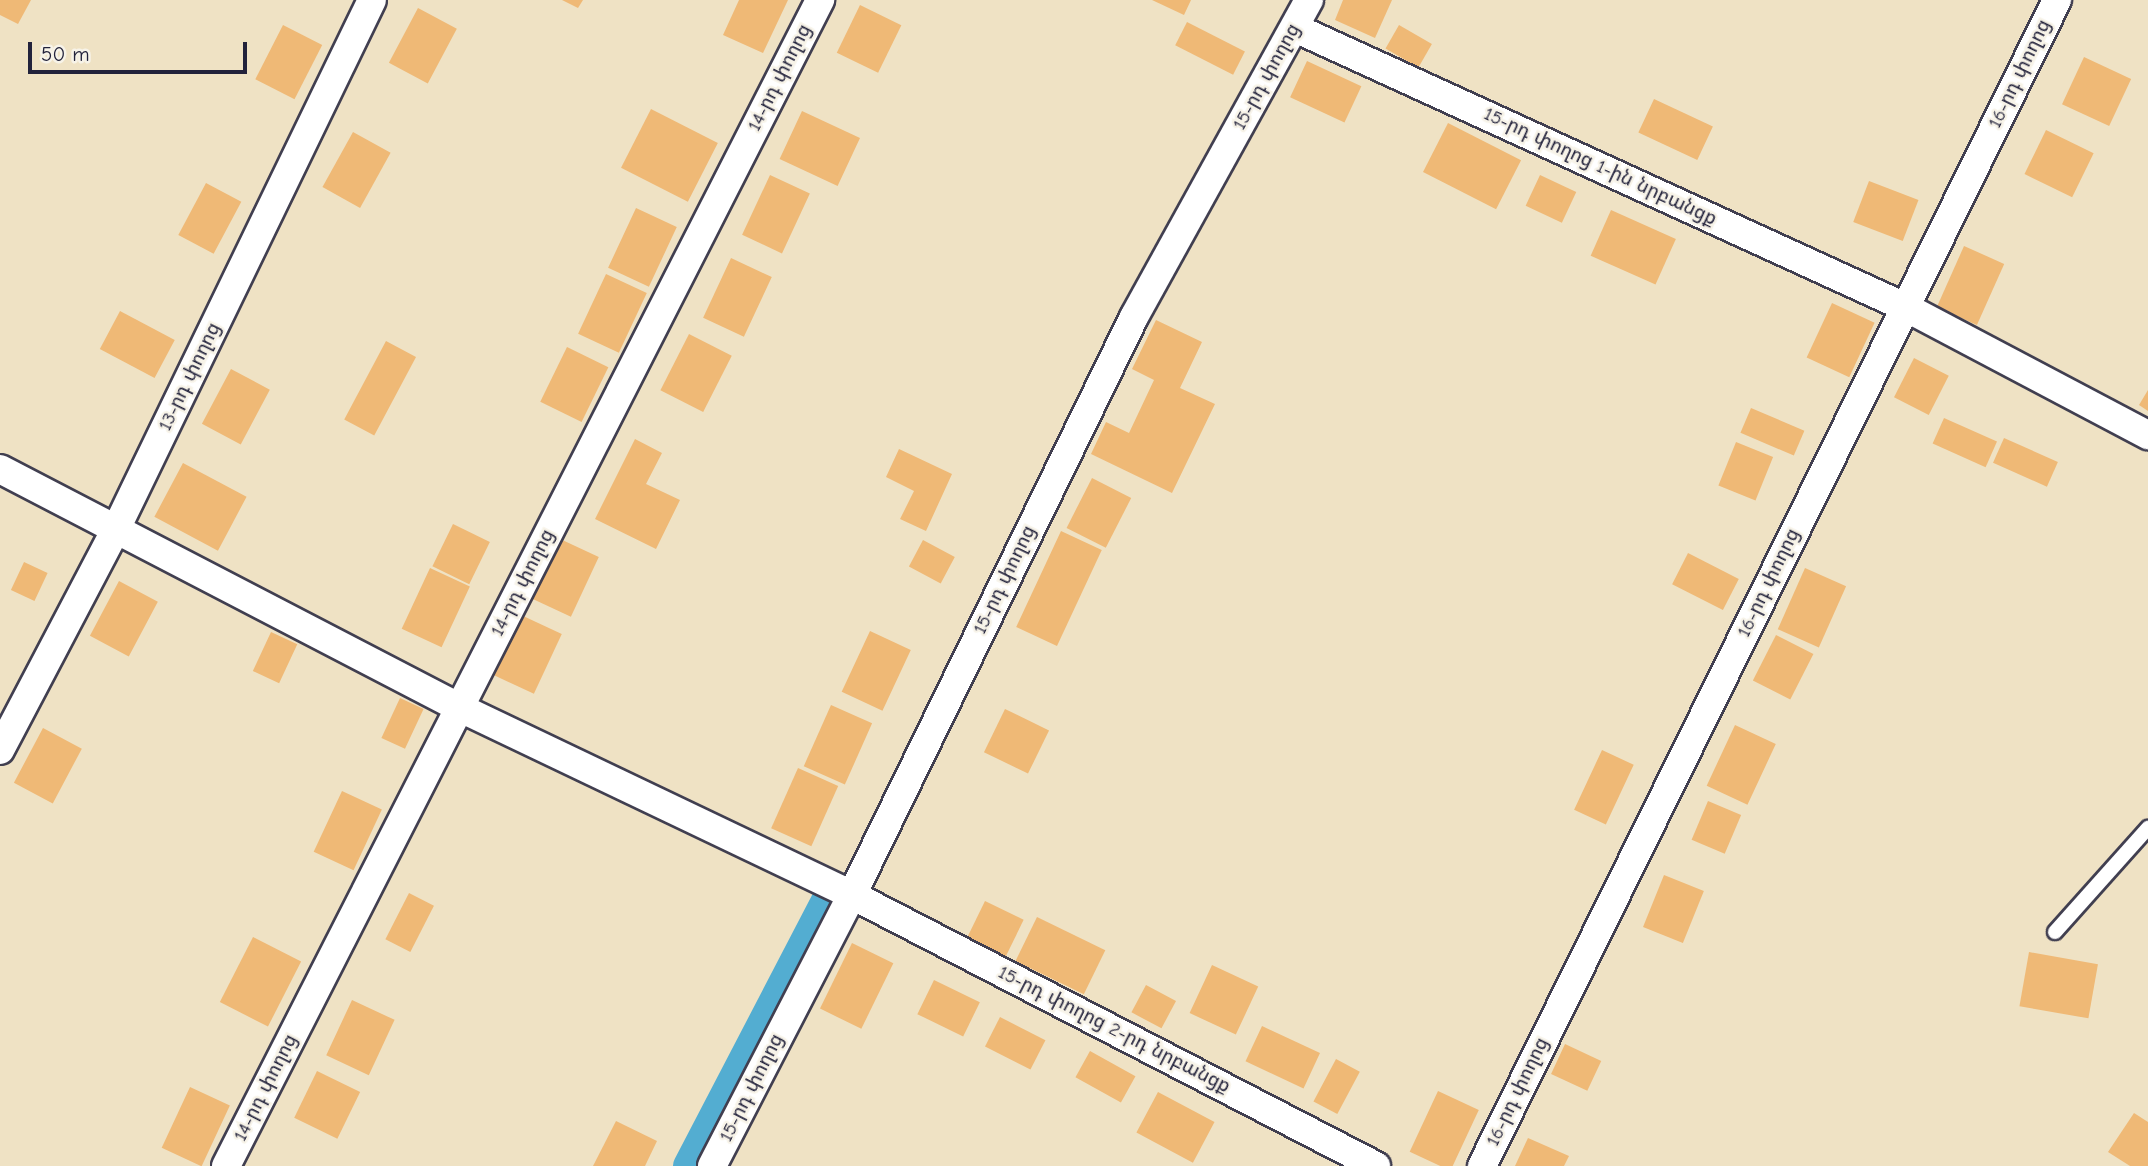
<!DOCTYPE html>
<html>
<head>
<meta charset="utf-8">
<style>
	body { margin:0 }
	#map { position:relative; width:2148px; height:1166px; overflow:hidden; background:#efe2c4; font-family:"Comic Neue","Noto Sans Armenian",sans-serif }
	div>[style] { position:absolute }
	.canal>* { height:30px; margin:-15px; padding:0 15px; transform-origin:15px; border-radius:15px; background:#53add1 }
	.building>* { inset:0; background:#efb976; transform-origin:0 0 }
	.roads { filter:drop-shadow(2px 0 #413f50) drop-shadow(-2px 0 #413f50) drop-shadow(0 2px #413f50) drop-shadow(0 -2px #413f50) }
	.lane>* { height:14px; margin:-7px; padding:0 7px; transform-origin:7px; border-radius:7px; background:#fff }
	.street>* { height:28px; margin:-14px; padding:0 14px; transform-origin:14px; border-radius:14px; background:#fff }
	span { translate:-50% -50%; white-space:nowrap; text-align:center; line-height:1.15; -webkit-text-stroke:5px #f7f3e8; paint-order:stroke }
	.street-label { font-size:19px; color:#22223b }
	.scale { position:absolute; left:28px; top:42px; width:219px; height:32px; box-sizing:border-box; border:4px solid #22223b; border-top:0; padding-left:9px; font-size:21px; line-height:24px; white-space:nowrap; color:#22223b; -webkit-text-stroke:5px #f7f3e8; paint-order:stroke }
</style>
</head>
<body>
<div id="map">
	<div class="canal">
		<div style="left:688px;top:1166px;width:299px;rotate:-62.5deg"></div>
	</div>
	<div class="building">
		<div style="clip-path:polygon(0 0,31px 0,18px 24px,0 15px)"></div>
		<div style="clip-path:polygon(562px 0,583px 0,578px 8px)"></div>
		<div style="clip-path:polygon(739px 0,788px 0,763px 53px,723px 35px)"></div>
		<div style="clip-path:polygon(1152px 0,1191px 0,1184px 15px)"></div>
		<div style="clip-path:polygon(1343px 0,1392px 0,1375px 38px,1335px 20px)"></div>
		<div style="left:860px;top:5px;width:46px;height:53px;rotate:26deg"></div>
		<div style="left:418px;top:8px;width:44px;height:62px;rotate:28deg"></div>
		<div style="left:1187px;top:22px;width:65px;height:26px;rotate:27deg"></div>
		<div style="left:283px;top:25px;width:44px;height:61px;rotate:27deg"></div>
		<div style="left:1399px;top:25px;width:38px;height:27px;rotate:30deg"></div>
		<div style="left:2084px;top:57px;width:52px;height:52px;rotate:25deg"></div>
		<div style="left:1307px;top:61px;width:60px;height:40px;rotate:25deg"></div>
		<div style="left:1654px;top:99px;width:65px;height:37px;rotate:25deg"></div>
		<div style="left:651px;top:109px;width:75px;height:66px;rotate:27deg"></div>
		<div style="left:802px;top:111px;width:64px;height:53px;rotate:25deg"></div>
		<div style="left:1448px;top:123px;width:82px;height:55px;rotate:27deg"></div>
		<div style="left:2046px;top:130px;width:53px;height:49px;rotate:26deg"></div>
		<div style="left:353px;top:132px;width:43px;height:63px;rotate:29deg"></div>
		<div style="left:770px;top:175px;width:44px;height:66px;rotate:25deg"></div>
		<div style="left:1540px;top:175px;width:40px;height:34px;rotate:25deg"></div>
		<div style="left:1869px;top:181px;width:53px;height:44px;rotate:21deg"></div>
		<div style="left:206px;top:183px;width:40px;height:59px;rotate:28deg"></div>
		<div style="left:636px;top:208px;width:45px;height:66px;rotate:25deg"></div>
		<div style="left:1611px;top:210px;width:71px;height:50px;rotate:24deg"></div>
		<div style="left:1964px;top:246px;width:44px;height:67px;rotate:24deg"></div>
		<div style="left:731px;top:258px;width:45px;height:66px;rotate:25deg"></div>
		<div style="left:606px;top:274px;width:45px;height:66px;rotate:25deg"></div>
		<div style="left:1832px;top:303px;width:47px;height:60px;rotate:25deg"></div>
		<div style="left:120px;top:311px;width:62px;height:43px;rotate:28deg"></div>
		<div style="clip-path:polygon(1156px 320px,1202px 342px,1180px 388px,1215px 404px,1172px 493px,1091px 454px,1106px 422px,1129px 433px,1154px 380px,1132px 369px)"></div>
		<div style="left:689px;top:334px;width:48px;height:63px;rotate:27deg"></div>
		<div style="left:386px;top:341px;width:34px;height:89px;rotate:28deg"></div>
		<div style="left:567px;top:347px;width:46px;height:61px;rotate:26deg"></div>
		<div style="left:1914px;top:358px;width:39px;height:44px;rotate:27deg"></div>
		<div style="left:231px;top:369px;width:44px;height:62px;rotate:28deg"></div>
		<div style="clip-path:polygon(2148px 390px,2148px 411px,2139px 405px)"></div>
		<div style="left:1751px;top:408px;width:58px;height:27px;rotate:23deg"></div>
		<div style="left:1944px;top:418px;width:58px;height:28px;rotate:24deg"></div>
		<div style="left:2004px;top:438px;width:59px;height:27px;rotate:24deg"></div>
		<div style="clip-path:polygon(635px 439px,662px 453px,646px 484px,680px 500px,656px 549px,595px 519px)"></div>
		<div style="left:1736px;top:442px;width:40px;height:47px;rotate:22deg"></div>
		<div style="clip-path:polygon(899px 449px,952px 474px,926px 531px,900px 519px,914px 491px,886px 477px)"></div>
		<div style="left:183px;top:463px;width:72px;height:61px;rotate:28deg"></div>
		<div style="left:1092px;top:478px;width:44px;height:56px;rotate:27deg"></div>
		<div style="left:453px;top:524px;width:41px;height:47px;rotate:26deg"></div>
		<div style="left:1061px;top:531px;width:45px;height:106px;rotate:25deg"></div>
		<div style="left:558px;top:538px;width:45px;height:66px;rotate:25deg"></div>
		<div style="left:923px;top:540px;width:36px;height:30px;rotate:28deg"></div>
		<div style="left:1688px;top:553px;width:57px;height:35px;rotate:27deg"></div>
		<div style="left:24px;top:562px;width:26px;height:31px;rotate:25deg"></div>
		<div style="left:430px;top:568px;width:44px;height:67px;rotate:25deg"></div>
		<div style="left:1805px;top:568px;width:45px;height:67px;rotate:24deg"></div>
		<div style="left:119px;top:581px;width:44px;height:62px;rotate:28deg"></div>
		<div style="left:521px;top:615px;width:45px;height:66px;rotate:25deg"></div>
		<div style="left:870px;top:631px;width:45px;height:67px;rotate:25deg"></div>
		<div style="left:271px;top:632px;width:29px;height:43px;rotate:25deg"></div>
		<div style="left:1776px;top:635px;width:42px;height:51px;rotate:27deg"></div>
		<div style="left:400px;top:698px;width:26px;height:44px;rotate:25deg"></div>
		<div style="left:831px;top:705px;width:45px;height:67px;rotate:24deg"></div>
		<div style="left:1005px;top:709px;width:49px;height:48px;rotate:26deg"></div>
		<div style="left:1735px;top:725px;width:45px;height:67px;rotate:25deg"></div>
		<div style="left:43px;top:728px;width:44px;height:62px;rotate:28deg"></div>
		<div style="left:1602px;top:750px;width:35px;height:66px;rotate:25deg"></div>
		<div style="left:798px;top:768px;width:44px;height:66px;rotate:24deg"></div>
		<div style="left:342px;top:791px;width:44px;height:67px;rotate:25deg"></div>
		<div style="left:1708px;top:801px;width:36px;height:42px;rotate:23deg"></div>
		<div style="left:1664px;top:875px;width:43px;height:56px;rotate:22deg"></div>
		<div style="left:409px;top:893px;width:28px;height:52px;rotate:27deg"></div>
		<div style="left:985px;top:901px;width:43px;height:42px;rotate:26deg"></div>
		<div style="left:1037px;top:917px;width:76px;height:49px;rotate:26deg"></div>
		<div style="left:253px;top:937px;width:54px;height:73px;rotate:27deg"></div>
		<div style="left:852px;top:943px;width:46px;height:73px;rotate:26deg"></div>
		<div style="left:2029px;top:952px;width:70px;height:55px;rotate:10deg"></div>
		<div style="left:1212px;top:965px;width:51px;height:53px;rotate:25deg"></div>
		<div style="left:934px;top:980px;width:51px;height:38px;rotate:26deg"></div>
		<div style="left:1146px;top:985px;width:34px;height:31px;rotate:28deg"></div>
		<div style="left:352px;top:1000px;width:47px;height:61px;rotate:25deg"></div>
		<div style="left:1000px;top:1017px;width:51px;height:33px;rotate:27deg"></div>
		<div style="left:1262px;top:1026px;width:64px;height:39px;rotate:25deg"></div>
		<div style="left:1565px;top:1044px;width:40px;height:33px;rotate:25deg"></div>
		<div style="left:1090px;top:1051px;width:52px;height:30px;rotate:29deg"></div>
		<div style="left:1336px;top:1059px;width:27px;height:48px;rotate:28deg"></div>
		<div style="left:317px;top:1071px;width:48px;height:52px;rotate:26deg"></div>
		<div style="left:190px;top:1087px;width:44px;height:67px;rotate:25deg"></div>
		<div style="left:1438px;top:1091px;width:45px;height:67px;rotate:25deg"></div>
		<div style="left:1158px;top:1092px;width:64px;height:46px;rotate:28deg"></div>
		<div style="clip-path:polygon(2134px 1113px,2148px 1122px,2148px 1166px,2130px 1166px,2108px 1152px)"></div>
		<div style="clip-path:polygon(616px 1121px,657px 1141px,645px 1166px,593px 1166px)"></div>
		<div style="clip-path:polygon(1528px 1138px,1569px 1156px,1564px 1166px,1515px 1166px)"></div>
	</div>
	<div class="roads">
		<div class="lane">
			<div style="left:2055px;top:932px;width:140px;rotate:-48.2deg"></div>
		</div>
		<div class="street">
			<div style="left:1295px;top:28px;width:671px;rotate:24.58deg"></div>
			<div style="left:1905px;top:307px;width:275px;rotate:27.8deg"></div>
			<div style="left:0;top:469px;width:518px;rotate:27.45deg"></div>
			<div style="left:460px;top:708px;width:434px;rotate:25.5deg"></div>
			<div style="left:852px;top:895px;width:590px;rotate:27.35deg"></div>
			<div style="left:0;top:750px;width:252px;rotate:-62.3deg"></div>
			<div style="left:117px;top:527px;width:585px;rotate:-64.18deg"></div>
			<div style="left:226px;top:1166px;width:1309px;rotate:-63deg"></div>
			<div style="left:712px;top:1166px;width:305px;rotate:-62.7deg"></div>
			<div style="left:852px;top:895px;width:643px;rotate:-63.99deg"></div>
			<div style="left:1134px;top:317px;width:362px;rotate:-61.1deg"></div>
			<div style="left:1482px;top:1166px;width:1300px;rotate:-63.75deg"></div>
		</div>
	</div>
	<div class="street-label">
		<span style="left:2020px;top:74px;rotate:-64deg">16-րդ փողոց</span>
		<span style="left:1267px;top:77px;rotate:-61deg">15-րդ փողոց</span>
		<span style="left:780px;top:78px;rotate:-63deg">14-րդ փողոց</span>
		<span style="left:1600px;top:167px;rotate:25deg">15-րդ փողոց 1-ին նրբանցք</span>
		<span style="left:190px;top:377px;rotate:-64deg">13-րդ փողոց</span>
		<span style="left:1005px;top:580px;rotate:-64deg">15-րդ փողոց</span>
		<span style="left:523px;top:583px;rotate:-63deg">14-րդ փողոց</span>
		<span style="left:1769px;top:583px;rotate:-64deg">16-րդ փողոց</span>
		<span style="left:1114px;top:1030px;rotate:27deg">15-րդ փողոց 2-րդ նրբանցք</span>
		<span style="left:266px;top:1088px;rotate:-63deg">14-րդ փողոց</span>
		<span style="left:752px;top:1088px;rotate:-63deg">15-րդ փողոց</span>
		<span style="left:1518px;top:1092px;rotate:-64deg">16-րդ փողոց</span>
	</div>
	<div class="scale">50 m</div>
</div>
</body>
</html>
